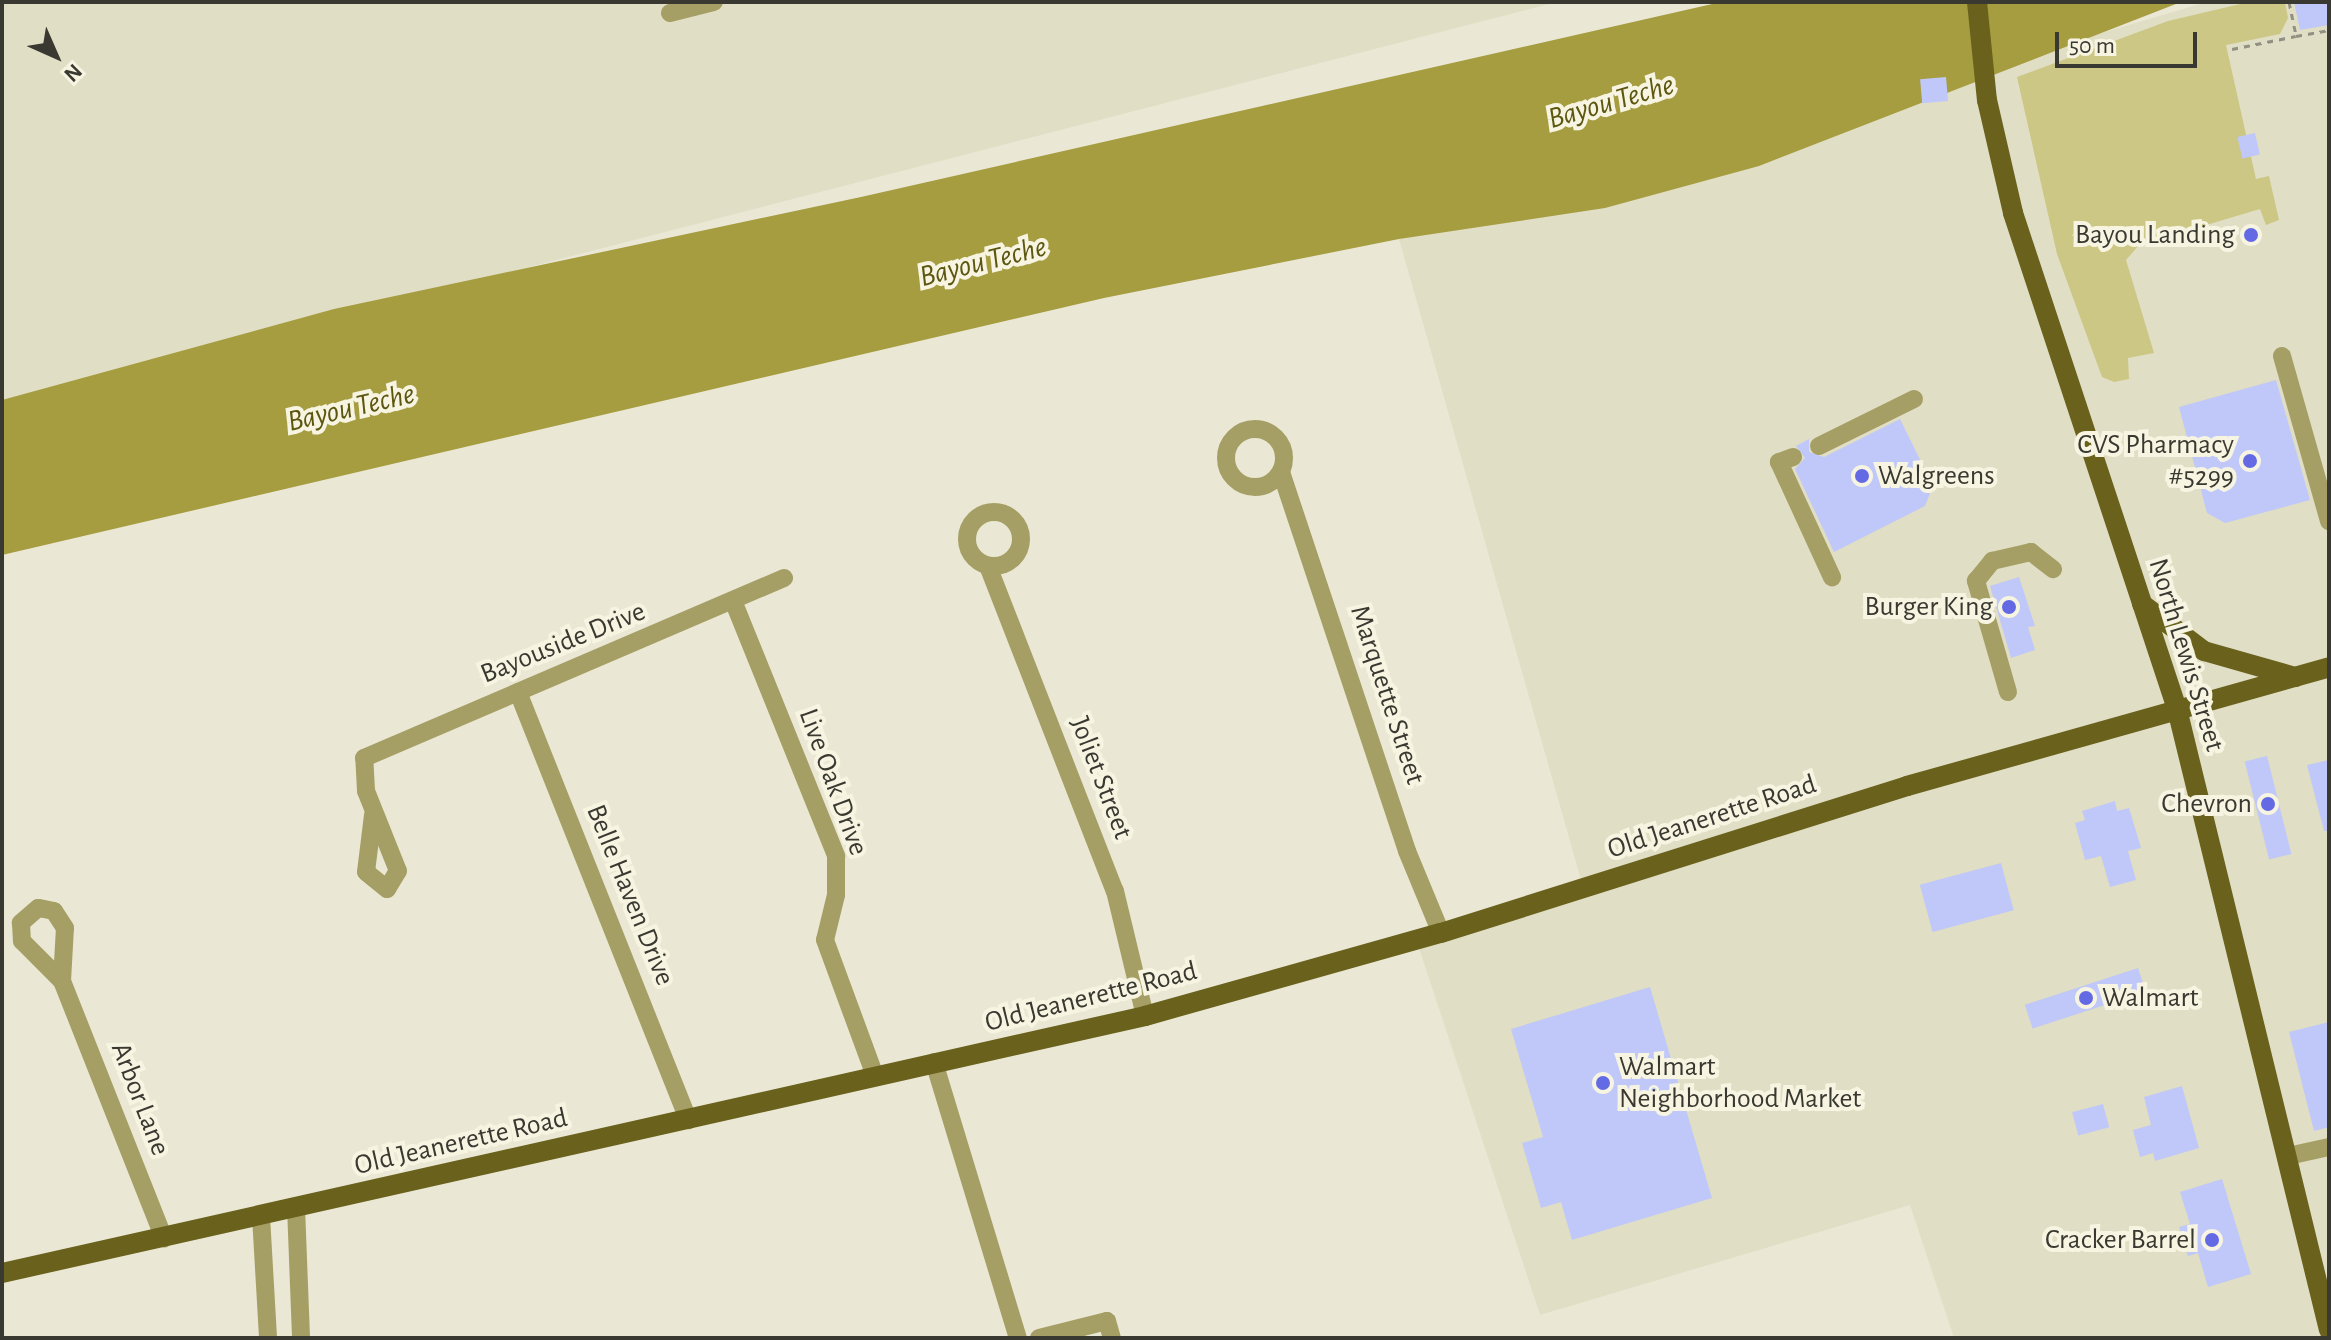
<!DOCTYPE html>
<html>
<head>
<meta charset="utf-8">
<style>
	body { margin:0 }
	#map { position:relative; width:2331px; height:1340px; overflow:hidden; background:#eae8d5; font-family:"Alegreya Sans",sans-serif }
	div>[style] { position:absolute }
	.built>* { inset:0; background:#e0dec4 }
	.green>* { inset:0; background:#cdc786 }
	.water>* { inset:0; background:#a69c40 }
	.building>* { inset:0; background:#bfc8f8; transform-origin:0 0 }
	.path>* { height:3px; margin-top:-1.5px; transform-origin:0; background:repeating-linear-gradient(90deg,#919083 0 6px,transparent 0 12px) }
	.minor>* { height:18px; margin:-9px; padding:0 9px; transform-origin:9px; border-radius:9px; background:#a59f65 }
	.minor>.ring { margin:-9px; padding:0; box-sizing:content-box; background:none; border:18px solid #a59f65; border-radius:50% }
	.major>* { height:20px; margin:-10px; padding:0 10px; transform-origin:10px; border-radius:10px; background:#69611c }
	.dots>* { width:22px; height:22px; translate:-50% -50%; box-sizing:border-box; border:4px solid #f7f5e2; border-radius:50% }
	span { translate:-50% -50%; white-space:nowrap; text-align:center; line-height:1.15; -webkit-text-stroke:8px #f7f5e2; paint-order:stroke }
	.poi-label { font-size:28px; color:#393931 }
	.right { translate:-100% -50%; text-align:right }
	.left { translate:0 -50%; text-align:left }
	.street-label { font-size:28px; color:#393931 }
	.water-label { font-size:30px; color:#5d5610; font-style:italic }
	.frame { position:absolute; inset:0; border:4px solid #393931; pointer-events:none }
	.north { position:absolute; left:16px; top:16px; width:80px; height:80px; -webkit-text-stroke:6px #f7f5e2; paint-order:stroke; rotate:135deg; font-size:22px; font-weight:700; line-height:32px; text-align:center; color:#393931 }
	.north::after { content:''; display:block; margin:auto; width:28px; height:36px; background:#393931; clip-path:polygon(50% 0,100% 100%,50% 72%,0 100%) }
	.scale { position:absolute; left:2055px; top:32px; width:142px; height:36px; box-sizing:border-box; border:4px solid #393931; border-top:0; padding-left:10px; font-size:24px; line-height:28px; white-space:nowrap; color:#393931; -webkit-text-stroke:6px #f7f5e2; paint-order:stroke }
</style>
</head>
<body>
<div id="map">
	<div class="built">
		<div style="clip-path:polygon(2px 2px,1557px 2px,2px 403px)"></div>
		<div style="clip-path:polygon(2207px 2px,2329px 2px,2329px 1338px,1954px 1338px,1910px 1205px,1540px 1315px,1416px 939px,1583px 887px,1399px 239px)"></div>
	</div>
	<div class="green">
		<div style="clip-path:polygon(2249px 2px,2285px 2px,2288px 18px,2280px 34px,2226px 45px,2256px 179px,2269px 176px,2279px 220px,2266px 225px,2260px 209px,2139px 245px,2126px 260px,2154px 353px,2128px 358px,2129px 379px,2114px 382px,2102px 377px,2057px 254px,2017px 77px,2168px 21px)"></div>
	</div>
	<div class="water">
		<div style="clip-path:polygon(1721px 2px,2181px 2px,1759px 166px,1605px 208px,1399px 239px,1104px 298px,2px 555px,2px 400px,334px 309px,861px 197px)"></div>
	</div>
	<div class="building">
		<div style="clip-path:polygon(2294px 2px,2329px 2px,2329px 25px,2300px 30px)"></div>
		<div style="left:1946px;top:77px;width:24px;height:26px;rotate:85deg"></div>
		<div style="left:2255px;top:133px;width:22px;height:18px;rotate:77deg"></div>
		<div style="clip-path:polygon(2276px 380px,2310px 500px,2225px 523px,2207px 513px,2179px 407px)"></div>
		<div style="clip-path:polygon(1900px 419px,1933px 486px,1925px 506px,1834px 552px,1795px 469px,1805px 458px,1796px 446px,1809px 439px,1809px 452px,1824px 457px)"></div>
		<div style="clip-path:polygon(2019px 577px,2035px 626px,2028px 627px,2035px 650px,2011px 658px,1990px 586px)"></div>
		<div style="left:2267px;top:756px;width:101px;height:23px;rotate:76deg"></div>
		<div style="clip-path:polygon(2329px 760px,2329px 831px,2324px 831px,2307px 765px)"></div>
		<div style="clip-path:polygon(2115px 801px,2117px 811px,2129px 808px,2141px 848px,2128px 851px,2136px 880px,2110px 887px,2101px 856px,2085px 860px,2075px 823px,2085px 820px,2082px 811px)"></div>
		<div style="left:2001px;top:863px;width:49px;height:84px;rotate:75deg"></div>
		<div style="left:2138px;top:968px;width:25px;height:119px;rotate:72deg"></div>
		<div style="clip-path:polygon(1650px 987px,1712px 1198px,1572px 1240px,1561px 1202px,1541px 1208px,1522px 1143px,1543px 1137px,1511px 1029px)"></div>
		<div style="clip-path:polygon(2329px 1022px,2329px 1127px,2314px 1131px,2289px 1032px)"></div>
		<div style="clip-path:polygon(2182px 1086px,2199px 1148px,2155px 1161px,2153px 1153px,2140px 1157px,2133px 1130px,2151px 1125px,2144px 1097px)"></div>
		<div style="left:2103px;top:1104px;width:24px;height:32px;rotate:75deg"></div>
		<div style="clip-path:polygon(2222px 1179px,2251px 1274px,2208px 1287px,2198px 1253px,2188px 1256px,2179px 1227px,2190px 1224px,2180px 1192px)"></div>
	</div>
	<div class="path">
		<div style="left:2289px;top:2px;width:35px;rotate:78deg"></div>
		<div style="left:2296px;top:36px;width:34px;rotate:-10deg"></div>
		<div style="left:2232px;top:49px;width:65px;rotate:-11.5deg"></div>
	</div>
	<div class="minor">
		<div style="left:670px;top:13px;width:45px;rotate:-14deg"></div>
		<div style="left:2282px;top:356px;width:172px;rotate:74.1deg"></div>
		<div class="ring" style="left:1226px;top:429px;width:40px;height:40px"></div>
		<div style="left:1819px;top:446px;width:106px;rotate:-26.3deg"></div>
		<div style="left:1793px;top:457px;width:15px;rotate:160deg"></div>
		<div style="left:1779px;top:462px;width:127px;rotate:65.3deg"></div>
		<div style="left:1281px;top:472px;width:399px;rotate:71.6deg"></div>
		<div style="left:1407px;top:851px;width:89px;rotate:67.5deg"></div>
		<div class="ring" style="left:967px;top:512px;width:36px;height:36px"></div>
		<div style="left:988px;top:566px;width:349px;rotate:68.7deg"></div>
		<div style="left:1115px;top:891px;width:129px;rotate:76.5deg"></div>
		<div style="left:734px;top:603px;width:273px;rotate:68deg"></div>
		<div style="left:836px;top:856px;width:39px;rotate:90deg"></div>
		<div style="left:836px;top:895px;width:46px;rotate:103.7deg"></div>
		<div style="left:825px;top:940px;width:142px;rotate:69.8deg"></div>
		<div style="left:518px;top:692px;width:461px;rotate:68.3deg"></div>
		<div style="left:2008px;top:692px;width:116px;rotate:-106.1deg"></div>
		<div style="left:1976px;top:581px;width:26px;rotate:-51deg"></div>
		<div style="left:1992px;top:561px;width:40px;rotate:-13deg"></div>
		<div style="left:2031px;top:552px;width:28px;rotate:38deg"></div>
		<div style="left:373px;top:815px;width:57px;rotate:97deg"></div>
		<div style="left:366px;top:872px;width:27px;rotate:39deg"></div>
		<div style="left:387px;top:889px;width:21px;rotate:-59deg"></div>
		<div style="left:398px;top:871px;width:86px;rotate:-111.8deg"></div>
		<div style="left:366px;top:791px;width:33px;rotate:-93deg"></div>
		<div style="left:364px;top:758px;width:457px;rotate:-23.2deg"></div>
		<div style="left:62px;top:981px;width:53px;rotate:-86.8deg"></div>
		<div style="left:65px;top:928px;width:20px;rotate:-123deg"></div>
		<div style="left:54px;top:911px;width:16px;rotate:-169deg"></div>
		<div style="left:38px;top:908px;width:23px;rotate:139deg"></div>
		<div style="left:21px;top:923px;width:18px;rotate:87deg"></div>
		<div style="left:22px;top:941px;width:57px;rotate:45deg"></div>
		<div style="left:62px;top:981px;width:277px;rotate:68.4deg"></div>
		<div style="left:934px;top:1062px;width:288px;rotate:73.1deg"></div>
		<div style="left:2288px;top:1156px;width:42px;rotate:-12.4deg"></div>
		<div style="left:296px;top:1207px;width:131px;rotate:87.8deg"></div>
		<div style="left:261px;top:1216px;width:122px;rotate:86.7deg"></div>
		<div style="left:1039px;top:1338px;width:70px;rotate:-14deg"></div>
		<div style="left:1107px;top:1321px;width:18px;rotate:74deg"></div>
	</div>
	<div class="major">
		<div style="left:1977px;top:2px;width:99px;rotate:84.2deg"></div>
		<div style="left:1987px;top:100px;width:116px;rotate:77deg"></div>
		<div style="left:2013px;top:213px;width:522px;rotate:71.7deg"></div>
		<div style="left:2177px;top:709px;width:639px;rotate:76.25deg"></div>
		<div style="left:2142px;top:604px;width:78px;rotate:37.2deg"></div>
		<div style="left:2204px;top:651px;width:95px;rotate:15.9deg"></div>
		<div style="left:2px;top:1273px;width:1172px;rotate:-12.67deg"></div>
		<div style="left:1145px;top:1016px;width:307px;rotate:-15.7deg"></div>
		<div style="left:1441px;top:933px;width:489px;rotate:-17.5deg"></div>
		<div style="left:1907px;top:786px;width:438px;rotate:-15.7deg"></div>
	</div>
	<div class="dots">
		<div style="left:2251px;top:235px;background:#636ae3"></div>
		<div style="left:2250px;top:461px;background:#636ae3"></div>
		<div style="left:1862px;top:476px;background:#636ae3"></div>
		<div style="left:2009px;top:607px;background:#636ae3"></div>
		<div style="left:2268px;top:804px;background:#636ae3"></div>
		<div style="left:2086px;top:998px;background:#636ae3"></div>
		<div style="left:1603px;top:1083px;background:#636ae3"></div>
		<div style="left:2212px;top:1240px;background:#636ae3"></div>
	</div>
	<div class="poi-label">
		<span class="right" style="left:2235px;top:235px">Bayou Landing</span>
		<span class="right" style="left:2234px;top:461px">CVS Pharmacy<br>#5299</span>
		<span class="left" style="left:1878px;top:476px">Walgreens</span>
		<span class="right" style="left:1993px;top:607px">Burger King</span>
		<span class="right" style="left:2252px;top:804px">Chevron</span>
		<span class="left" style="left:2102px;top:998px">Walmart</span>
		<span class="left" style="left:1619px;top:1083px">Walmart<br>Neighborhood Market</span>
		<span class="right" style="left:2196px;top:1240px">Cracker Barrel</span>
	</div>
	<div class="street-label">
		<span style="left:563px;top:643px;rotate:-22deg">Bayouside Drive</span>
		<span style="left:2186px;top:655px;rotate:73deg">North Lewis Street</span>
		<span style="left:1387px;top:695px;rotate:72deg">Marquette Street</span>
		<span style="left:1101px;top:778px;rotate:69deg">Joliet Street</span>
		<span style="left:833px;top:782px;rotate:70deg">Live Oak Drive</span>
		<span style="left:1712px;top:817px;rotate:-18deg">Old Jeanerette Road</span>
		<span style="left:630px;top:895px;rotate:68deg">Belle Haven Drive</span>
		<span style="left:1091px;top:997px;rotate:-14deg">Old Jeanerette Road</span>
		<span style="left:140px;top:1099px;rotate:69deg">Arbor Lane</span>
		<span style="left:461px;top:1142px;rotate:-13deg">Old Jeanerette Road</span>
	</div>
	<div class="water-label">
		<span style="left:1611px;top:102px;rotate:-16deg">Bayou Teche</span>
		<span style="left:983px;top:262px;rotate:-14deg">Bayou Teche</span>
		<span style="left:351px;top:408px;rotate:-13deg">Bayou Teche</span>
	</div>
	<div class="frame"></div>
	<div class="north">N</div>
	<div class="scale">50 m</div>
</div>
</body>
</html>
